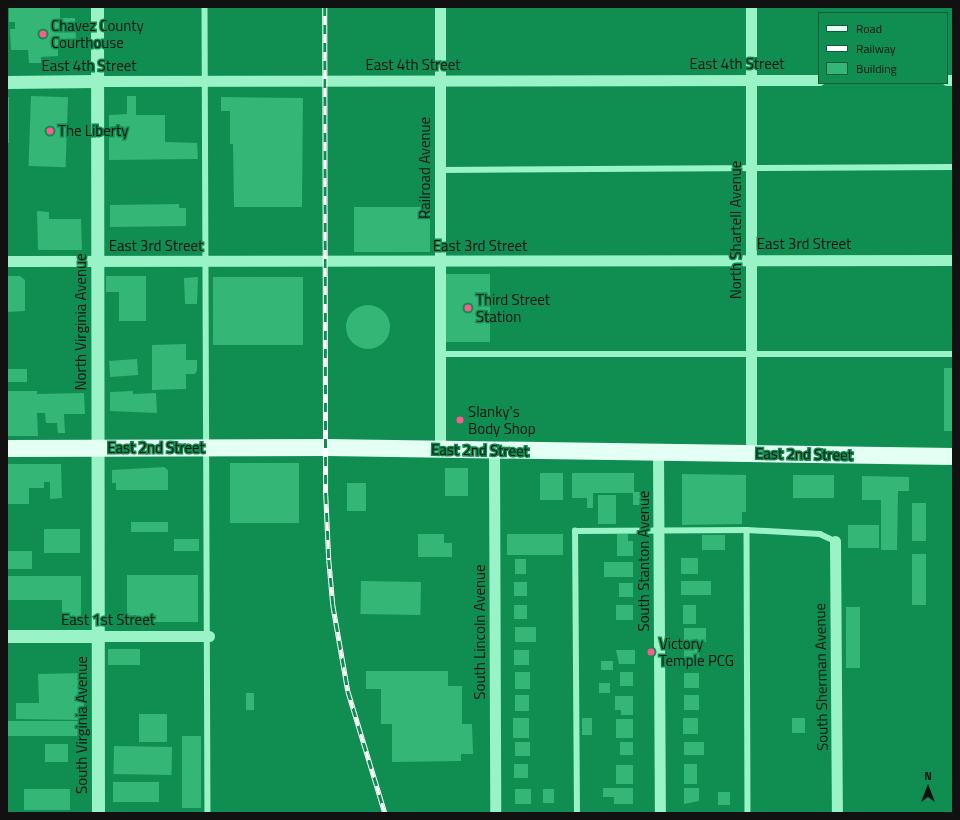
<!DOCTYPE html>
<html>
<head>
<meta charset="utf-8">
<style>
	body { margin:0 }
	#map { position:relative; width:960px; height:820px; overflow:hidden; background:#108e52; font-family:"Titillium Web",sans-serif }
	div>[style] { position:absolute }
	.building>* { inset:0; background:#34b677; transform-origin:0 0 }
	.round { border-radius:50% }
	.service>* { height:5.5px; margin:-2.75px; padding:0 2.75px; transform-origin:2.75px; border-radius:2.75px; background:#99f3c6 }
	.minor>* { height:11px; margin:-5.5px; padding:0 5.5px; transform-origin:5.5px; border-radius:5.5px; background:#99f3c6 }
	.tertiary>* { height:13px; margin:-6.5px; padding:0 6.5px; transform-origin:6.5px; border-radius:6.5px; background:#99f3c6 }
	.primary>* { height:17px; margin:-8.5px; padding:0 8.5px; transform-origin:8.5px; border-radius:8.5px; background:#e4fff4 }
	.rail>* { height:4.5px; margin-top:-2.25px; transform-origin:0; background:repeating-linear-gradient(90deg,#108e52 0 9px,#fff 0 18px); box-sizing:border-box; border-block:1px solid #fff }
	.dots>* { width:11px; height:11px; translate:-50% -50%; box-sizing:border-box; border:2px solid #108e52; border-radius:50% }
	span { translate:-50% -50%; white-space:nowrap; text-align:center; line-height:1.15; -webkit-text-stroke:3px #108e52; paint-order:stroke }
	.poi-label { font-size:15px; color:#111 }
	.left { translate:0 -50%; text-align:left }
	.street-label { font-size:15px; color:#111 }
	.frame { position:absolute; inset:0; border:8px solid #111; pointer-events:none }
	.legend { position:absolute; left:818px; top:12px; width:130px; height:72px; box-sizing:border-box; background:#108e52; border:1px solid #105c38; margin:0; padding:5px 7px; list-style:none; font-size:12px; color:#111 }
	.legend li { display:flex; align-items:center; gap:8px; height:20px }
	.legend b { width:20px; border:1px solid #105c38 }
	.north { position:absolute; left:908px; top:768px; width:40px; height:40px; -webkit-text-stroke:3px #108e52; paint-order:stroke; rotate:0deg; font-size:11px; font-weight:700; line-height:16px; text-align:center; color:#111 }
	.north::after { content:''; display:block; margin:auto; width:14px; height:18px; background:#111; clip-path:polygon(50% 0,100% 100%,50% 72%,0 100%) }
</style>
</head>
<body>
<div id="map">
	<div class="building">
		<div style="clip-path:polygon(9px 7px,60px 7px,60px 18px,75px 18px,76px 39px,58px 39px,58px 56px,41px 57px,41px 63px,29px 63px,28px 50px,11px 50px,10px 29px,15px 29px,15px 22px,9px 22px)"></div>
		<div style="left:31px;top:96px;width:37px;height:70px;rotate:2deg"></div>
		<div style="clip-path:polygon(127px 96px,136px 96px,136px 115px,165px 115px,165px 142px,197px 143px,198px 159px,109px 160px,109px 115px,127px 114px)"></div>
		<div style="left:7px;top:97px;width:2px;height:46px"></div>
		<div style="clip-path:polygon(221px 97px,303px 98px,302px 207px,234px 207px,233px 144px,230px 144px,230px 111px,221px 111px)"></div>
		<div style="clip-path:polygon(179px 204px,179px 208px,186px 208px,186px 226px,110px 227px,110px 205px)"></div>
		<div style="left:354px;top:207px;width:76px;height:45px"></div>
		<div style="clip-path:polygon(37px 211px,49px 212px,49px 219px,81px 219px,82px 250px,38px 250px)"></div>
		<div style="left:446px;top:274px;width:44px;height:68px"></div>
		<div style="clip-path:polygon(7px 276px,20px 276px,25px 280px,25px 311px,7px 312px)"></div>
		<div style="clip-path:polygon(106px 276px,146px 276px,146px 321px,119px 321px,119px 292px,106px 292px)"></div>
		<div style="clip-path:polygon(198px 277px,197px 304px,185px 304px,184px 278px)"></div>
		<div style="left:213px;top:277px;width:90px;height:68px"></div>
		<div class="round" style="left:346px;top:305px;width:44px;height:44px"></div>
		<div style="clip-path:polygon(186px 344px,186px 360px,197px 360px,197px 370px,195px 374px,186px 374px,186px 389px,152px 390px,152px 345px)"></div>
		<div style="left:137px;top:359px;width:16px;height:28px;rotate:86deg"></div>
		<div style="left:944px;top:368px;width:9px;height:63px"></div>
		<div style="left:7px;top:369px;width:20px;height:13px"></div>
		<div style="clip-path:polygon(7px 391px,37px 391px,37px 394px,84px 393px,85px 414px,64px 414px,65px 433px,58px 433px,57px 423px,46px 423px,45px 413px,37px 413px,38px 436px,7px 436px)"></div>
		<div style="clip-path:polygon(133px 391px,133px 394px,156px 393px,157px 413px,110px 411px,110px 392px)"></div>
		<div style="left:230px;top:463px;width:69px;height:60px"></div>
		<div style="clip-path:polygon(7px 464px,61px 464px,62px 498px,50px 499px,50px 482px,44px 482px,44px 488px,29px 488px,29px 504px,7px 504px)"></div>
		<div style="clip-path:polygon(164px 467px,168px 470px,168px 490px,116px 490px,116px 483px,112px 483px,112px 470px)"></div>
		<div style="left:445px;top:468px;width:23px;height:28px"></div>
		<div style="left:540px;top:473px;width:23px;height:27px"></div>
		<div style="clip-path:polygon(572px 473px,634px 473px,634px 492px,643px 492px,643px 505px,633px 505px,633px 493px,593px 493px,593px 508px,587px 508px,587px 498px,572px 498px)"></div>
		<div style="clip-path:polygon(682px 474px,746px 475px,746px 512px,742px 512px,742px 524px,682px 525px)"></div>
		<div style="left:793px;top:475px;width:41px;height:23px"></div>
		<div style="clip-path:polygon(862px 476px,909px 477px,909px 491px,898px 491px,897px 550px,881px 550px,881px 500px,862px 500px)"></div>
		<div style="left:347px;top:483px;width:19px;height:28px"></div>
		<div style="left:598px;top:495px;width:18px;height:29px"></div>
		<div style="left:912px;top:503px;width:14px;height:38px"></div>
		<div style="left:168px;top:522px;width:10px;height:37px;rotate:90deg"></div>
		<div style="left:848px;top:525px;width:31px;height:23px"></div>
		<div style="left:44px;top:529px;width:36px;height:24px"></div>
		<div style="clip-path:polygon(418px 534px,444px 534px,444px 543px,452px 543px,452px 557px,418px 557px)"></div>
		<div style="left:507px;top:534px;width:56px;height:21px"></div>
		<div style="clip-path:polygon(617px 534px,628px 534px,628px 541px,633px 541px,633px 556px,617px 556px)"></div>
		<div style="left:702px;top:535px;width:23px;height:15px"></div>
		<div style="left:174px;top:539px;width:25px;height:12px"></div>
		<div style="left:7px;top:551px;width:25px;height:18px"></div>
		<div style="left:912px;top:554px;width:14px;height:51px"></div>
		<div style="left:681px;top:558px;width:17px;height:16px"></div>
		<div style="left:515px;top:559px;width:11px;height:15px"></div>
		<div style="left:604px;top:562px;width:29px;height:15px"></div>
		<div style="left:127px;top:575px;width:71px;height:47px"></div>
		<div style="clip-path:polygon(7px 576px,81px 576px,81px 621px,62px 621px,62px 600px,7px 600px)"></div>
		<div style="left:361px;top:581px;width:60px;height:33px;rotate:1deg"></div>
		<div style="left:681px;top:581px;width:30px;height:14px"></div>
		<div style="left:514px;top:582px;width:13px;height:14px"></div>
		<div style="left:619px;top:583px;width:14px;height:14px"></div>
		<div style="left:514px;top:605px;width:13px;height:14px"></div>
		<div style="left:616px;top:605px;width:17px;height:15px"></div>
		<div style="left:683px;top:605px;width:13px;height:19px"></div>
		<div style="left:846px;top:607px;width:14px;height:61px"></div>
		<div style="left:515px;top:627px;width:21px;height:15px"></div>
		<div style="left:684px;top:628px;width:22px;height:14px"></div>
		<div style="left:108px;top:649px;width:32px;height:16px"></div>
		<div style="left:684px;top:649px;width:15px;height:15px"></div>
		<div style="left:514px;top:650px;width:15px;height:15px"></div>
		<div style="clip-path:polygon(616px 650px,635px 650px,635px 664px,619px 664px)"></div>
		<div style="left:601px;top:661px;width:12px;height:9px"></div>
		<div style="clip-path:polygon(366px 671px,448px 671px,448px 686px,462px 686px,462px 724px,472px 724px,473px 754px,461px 754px,461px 761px,392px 762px,392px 724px,381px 724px,381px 689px,366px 689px)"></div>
		<div style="left:515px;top:672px;width:15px;height:17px"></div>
		<div style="left:620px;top:672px;width:13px;height:14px"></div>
		<div style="clip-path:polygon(83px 673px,84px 720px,16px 719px,16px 703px,39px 703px,38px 674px)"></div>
		<div style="left:684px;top:673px;width:15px;height:15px"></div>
		<div style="left:599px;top:683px;width:11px;height:10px"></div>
		<div style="left:246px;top:693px;width:8px;height:17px"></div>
		<div style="left:515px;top:695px;width:14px;height:16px"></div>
		<div style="left:684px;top:695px;width:15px;height:15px"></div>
		<div style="clip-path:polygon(615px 696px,633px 696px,633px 715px,621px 715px,621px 710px,615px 710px)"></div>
		<div style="left:139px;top:714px;width:28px;height:28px"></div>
		<div style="left:513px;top:718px;width:16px;height:20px"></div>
		<div style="left:582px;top:718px;width:10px;height:17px"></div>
		<div style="left:683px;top:718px;width:15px;height:16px"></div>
		<div style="left:792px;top:718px;width:13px;height:15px"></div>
		<div style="left:616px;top:719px;width:17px;height:19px"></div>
		<div style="left:7px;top:721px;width:73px;height:15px"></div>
		<div style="left:182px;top:736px;width:19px;height:72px"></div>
		<div style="left:515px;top:742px;width:15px;height:14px"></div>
		<div style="left:620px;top:742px;width:13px;height:13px"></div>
		<div style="left:684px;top:742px;width:20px;height:13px"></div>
		<div style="left:45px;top:744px;width:23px;height:18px"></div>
		<div style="left:114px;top:746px;width:58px;height:28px;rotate:1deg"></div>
		<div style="left:514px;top:764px;width:14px;height:14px"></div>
		<div style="left:684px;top:764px;width:13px;height:20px"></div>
		<div style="left:616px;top:765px;width:17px;height:19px"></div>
		<div style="left:113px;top:782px;width:46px;height:20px"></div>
		<div style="clip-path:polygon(603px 788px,633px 788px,633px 804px,614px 804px,614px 797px,603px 797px)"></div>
		<div style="clip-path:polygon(684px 788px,699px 788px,699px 801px,684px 804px)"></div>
		<div style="left:24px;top:789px;width:46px;height:21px"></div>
		<div style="left:515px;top:789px;width:16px;height:15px"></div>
		<div style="left:543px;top:789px;width:11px;height:14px"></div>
		<div style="left:718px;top:792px;width:12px;height:13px"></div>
	</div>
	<div class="service">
		<div style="left:205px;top:7px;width:806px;rotate:89.79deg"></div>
		<div style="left:440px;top:170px;width:513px;rotate:-0.34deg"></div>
		<div style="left:440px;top:354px;width:513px"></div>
		<div style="left:747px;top:530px;width:283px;rotate:89.8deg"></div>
		<div style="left:577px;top:813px;width:282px;rotate:-90.4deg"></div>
		<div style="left:575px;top:531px;width:172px;rotate:-0.3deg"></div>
		<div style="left:747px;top:530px;width:73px;rotate:3.1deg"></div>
		<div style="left:820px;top:534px;width:17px;rotate:25deg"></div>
	</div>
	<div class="minor">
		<div style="left:440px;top:7px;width:442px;rotate:90deg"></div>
		<div style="left:947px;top:80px;width:6px"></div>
		<div style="left:97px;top:81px;width:722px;rotate:-0.08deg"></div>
		<div style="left:7px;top:261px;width:946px;rotate:-0.06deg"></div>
		<div style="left:494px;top:450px;width:363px;rotate:89.8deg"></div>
		<div style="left:658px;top:452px;width:361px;rotate:89.7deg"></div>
		<div style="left:751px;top:453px;width:446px;rotate:-90deg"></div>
		<div style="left:835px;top:541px;width:272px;rotate:89.6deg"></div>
		<div style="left:98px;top:636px;width:111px"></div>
	</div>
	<div class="tertiary">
		<div style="left:97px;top:7px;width:806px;rotate:89.93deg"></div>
		<div style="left:7px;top:82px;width:90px;rotate:-0.6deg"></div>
		<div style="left:7px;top:636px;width:91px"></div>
	</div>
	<div class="primary">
		<div style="left:7px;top:448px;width:319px;rotate:-0.2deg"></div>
		<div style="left:326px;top:447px;width:627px;rotate:0.82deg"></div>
	</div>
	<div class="rail">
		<div style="left:325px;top:7px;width:488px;rotate:89.9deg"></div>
		<div style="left:326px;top:495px;width:65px;rotate:87.4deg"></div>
		<div style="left:329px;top:560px;width:45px;rotate:84.9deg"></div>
		<div style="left:333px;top:605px;width:87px;rotate:80.1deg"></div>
		<div style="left:348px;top:691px;width:127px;rotate:73.1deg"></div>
	</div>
	<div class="dots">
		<div style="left:43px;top:34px;background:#ff5a90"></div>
		<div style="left:50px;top:131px;background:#ff5a90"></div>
		<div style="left:468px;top:308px;background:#ff5a90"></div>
		<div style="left:460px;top:420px;background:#ff5a90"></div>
		<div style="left:651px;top:652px;background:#ff5a90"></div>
	</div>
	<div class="poi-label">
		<span class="left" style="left:51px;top:34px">Chavez County<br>Courthouse</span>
		<span class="left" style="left:58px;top:131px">The Liberty</span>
		<span class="left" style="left:476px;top:308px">Third Street<br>Station</span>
		<span class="left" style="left:468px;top:420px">Slanky's<br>Body Shop</span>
		<span class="left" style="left:659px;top:652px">Victory<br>Temple PCG</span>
	</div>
	<div class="street-label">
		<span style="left:737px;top:64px">East 4th Street</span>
		<span style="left:413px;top:65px">East 4th Street</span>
		<span style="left:89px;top:66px">East 4th Street</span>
		<span style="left:425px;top:168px;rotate:-90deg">Railroad Avenue</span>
		<span style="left:736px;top:230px;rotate:-90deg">North Shartell Avenue</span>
		<span style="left:804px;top:244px">East 3rd Street</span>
		<span style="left:156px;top:246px">East 3rd Street</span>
		<span style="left:480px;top:246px">East 3rd Street</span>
		<span style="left:81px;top:322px;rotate:-90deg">North Virginia Avenue</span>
		<span style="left:156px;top:448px">East 2nd Street</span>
		<span style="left:480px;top:450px;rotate:1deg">East 2nd Street</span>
		<span style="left:804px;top:454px;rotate:1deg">East 2nd Street</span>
		<span style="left:644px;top:561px;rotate:-90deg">South Stanton Avenue</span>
		<span style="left:108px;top:620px">East 1st Street</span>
		<span style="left:480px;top:632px;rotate:-90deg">South Lincoln Avenue</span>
		<span style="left:821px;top:677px;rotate:-91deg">South Sherman Avenue</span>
		<span style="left:82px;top:725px;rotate:-90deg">South Virginia Avenue</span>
	</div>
	<div class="frame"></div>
	<ul class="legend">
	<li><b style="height:5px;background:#e4fff4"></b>Road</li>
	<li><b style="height:5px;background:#fff"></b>Railway</li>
	<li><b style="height:11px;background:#34b677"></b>Building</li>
	</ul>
	<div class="north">N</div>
</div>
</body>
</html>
